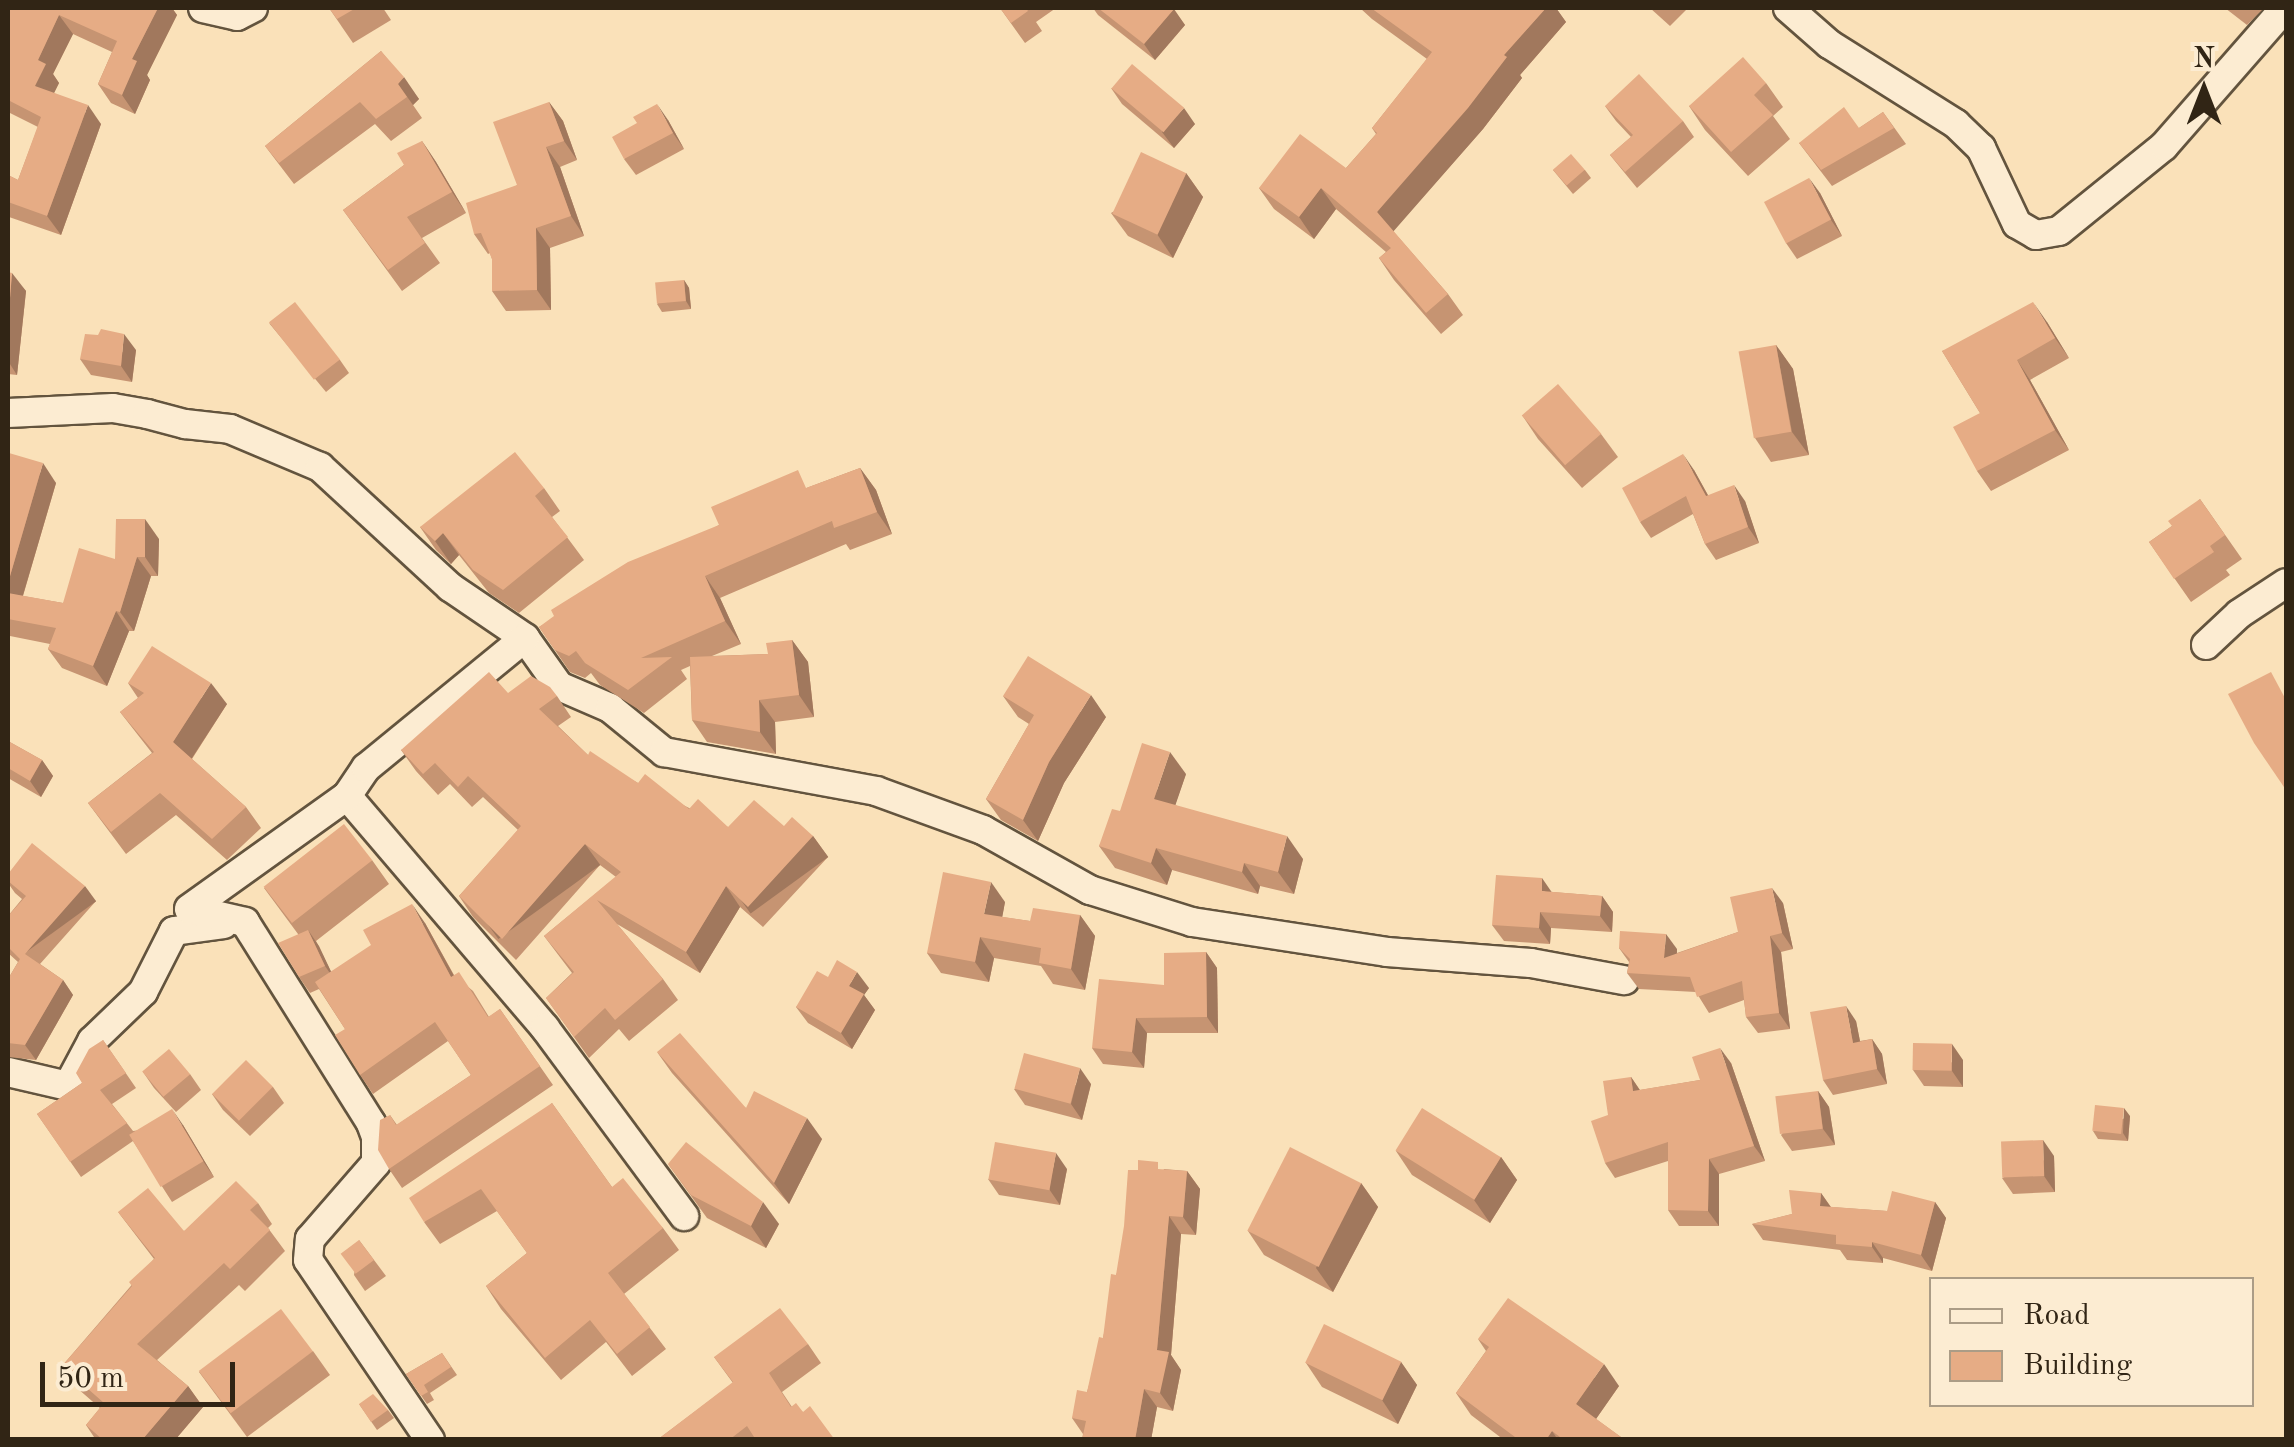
<!DOCTYPE html>
<html>
<head>
<meta charset="utf-8">
<style>
	body { margin:0 }
	#map { position:relative; width:2294px; height:1447px; overflow:hidden; background:#fae1b9; font-family:"Old Standard TT",serif }
	div>[style] { position:absolute }
	.roads { filter:drop-shadow(2px 0 #63543e) drop-shadow(-2px 0 #63543e) drop-shadow(0 2px #63543e) drop-shadow(0 -2px #63543e) }
	.street>* { height:28px; margin:-14px; padding:0 14px; transform-origin:14px; border-radius:14px; background:#fcecd2 }
	.wall>* { inset:0; background:#c69472 }
	.shaded-wall>* { inset:0; background:#a1785d; transform-origin:0 0 }
	.building>* { inset:0; background:#e6ac85; transform-origin:0 0 }
	span { translate:-50% -50%; white-space:nowrap; text-align:center; line-height:1.15; -webkit-text-stroke:10px #fcecd2; paint-order:stroke }
	.frame { position:absolute; inset:0; border:10px solid #312515; pointer-events:none }
	.legend { position:absolute; left:1929px; top:1277px; width:325px; height:130px; box-sizing:border-box; background:#fcecd2; border:2px solid #ab9c86; margin:0; padding:12px 18px; list-style:none; font-size:30px; color:#312515 }
	.legend li { display:flex; align-items:center; gap:20px; height:50px }
	.legend b { width:50px; border:2px solid #ab9c86 }
	.north { position:absolute; left:2154px; top:40px; width:100px; height:100px; -webkit-text-stroke:8px #fcecd2; paint-order:stroke; rotate:0deg; font-size:28px; font-weight:700; line-height:40px; text-align:center; color:#312515 }
	.north::after { content:''; display:block; margin:auto; width:35px; height:45px; background:#312515; clip-path:polygon(50% 0,100% 100%,50% 72%,0 100%) }
	.scale { position:absolute; left:40px; top:1362px; width:195px; height:45px; box-sizing:border-box; border:5px solid #312515; border-top:0; padding-left:12px; font-size:30px; line-height:35px; white-space:nowrap; color:#312515; -webkit-text-stroke:8px #fcecd2; paint-order:stroke }
</style>
</head>
<body>
<div id="map">
	<div class="roads">
		<div class="street">
			<div style="left:203px;top:8px;width:35px;rotate:13deg"></div>
			<div style="left:237px;top:16px;width:18px;rotate:-27deg"></div>
			<div style="left:1788px;top:8px;width:55px;rotate:41.3deg"></div>
			<div style="left:1829px;top:44px;width:150px;rotate:32.2deg"></div>
			<div style="left:1956px;top:124px;width:35px;rotate:44deg"></div>
			<div style="left:1981px;top:148px;width:84px;rotate:64.7deg"></div>
			<div style="left:2017px;top:224px;width:22px;rotate:30deg"></div>
			<div style="left:2036px;top:235px;width:23px;rotate:-10deg"></div>
			<div style="left:2059px;top:231px;width:135px;rotate:-39deg"></div>
			<div style="left:2164px;top:146px;width:184px;rotate:-48.8deg"></div>
			<div style="left:8px;top:413px;width:105px;rotate:-2.7deg"></div>
			<div style="left:113px;top:408px;width:35px;rotate:10deg"></div>
			<div style="left:147px;top:414px;width:39px;rotate:15deg"></div>
			<div style="left:185px;top:424px;width:45px;rotate:6.3deg"></div>
			<div style="left:230px;top:429px;width:98px;rotate:22.9deg"></div>
			<div style="left:320px;top:467px;width:177px;rotate:42.7deg"></div>
			<div style="left:450px;top:587px;width:91px;rotate:34.2deg"></div>
			<div style="left:525px;top:638px;width:59px;rotate:54.7deg"></div>
			<div style="left:559px;top:686px;width:56px;rotate:23.3deg"></div>
			<div style="left:610px;top:708px;width:70px;rotate:39.2deg"></div>
			<div style="left:664px;top:752px;width:216px;rotate:10.4deg"></div>
			<div style="left:876px;top:791px;width:114px;rotate:20deg"></div>
			<div style="left:983px;top:830px;width:123px;rotate:29.3deg"></div>
			<div style="left:1090px;top:890px;width:107px;rotate:17.4deg"></div>
			<div style="left:1192px;top:922px;width:197px;rotate:8.7deg"></div>
			<div style="left:1387px;top:952px;width:144px;rotate:4.4deg"></div>
			<div style="left:1531px;top:963px;width:95px;rotate:10.4deg"></div>
			<div style="left:2206px;top:645px;width:45px;rotate:-43.2deg"></div>
			<div style="left:2239px;top:614px;width:56px;rotate:-33.4deg"></div>
			<div style="left:347px;top:796px;width:305px;rotate:49.5deg"></div>
			<div style="left:545px;top:1028px;width:234px;rotate:53.5deg"></div>
			<div style="left:8px;top:1072px;width:62px;rotate:13.1deg"></div>
			<div style="left:68px;top:1086px;width:51px;rotate:-61.9deg"></div>
			<div style="left:92px;top:1041px;width:71px;rotate:-43.9deg"></div>
			<div style="left:143px;top:992px;width:68px;rotate:-63.1deg"></div>
			<div style="left:174px;top:931px;width:50px;rotate:-8deg"></div>
			<div style="left:430px;top:1440px;width:217px;rotate:-124.1deg"></div>
			<div style="left:308px;top:1260px;width:21px;rotate:-85deg"></div>
			<div style="left:310px;top:1239px;width:101px;rotate:-49deg"></div>
			<div style="left:376px;top:1163px;width:26px;rotate:-90deg"></div>
			<div style="left:376px;top:1137px;width:15px;rotate:-110deg"></div>
			<div style="left:371px;top:1123px;width:237px;rotate:-122.1deg"></div>
			<div style="left:245px;top:922px;width:57px;rotate:-166.9deg"></div>
			<div style="left:189px;top:909px;width:194px;rotate:-35.6deg"></div>
			<div style="left:347px;top:796px;width:34px;rotate:-56deg"></div>
			<div style="left:366px;top:768px;width:205px;rotate:-39.3deg"></div>
		</div>
	</div>
	<div class="wall">
		<div style="clip-path:polygon(8px 8px,172px 8px,177px 15px,147px 75px,150px 80px,135px 114px,111px 103px,98px 84px,112px 52px,73px 34px,53px 74px,59px 83px,54px 93px,101px 124px,61px 235px,9px 217px,8px 220px,8px 175px,18px 180px,38px 127px,8px 112px)"></div>
		<div style="clip-path:polygon(329px 8px,383px 8px,391px 20px,353px 43px)"></div>
		<div style="clip-path:polygon(1000px 8px,1056px 8px,1036px 22px,1042px 31px,1025px 43px)"></div>
		<div style="clip-path:polygon(1093px 8px,1172px 8px,1185px 25px,1155px 60px,1098px 15px)"></div>
		<div style="clip-path:polygon(1360px 8px,1556px 8px,1566px 22px,1520px 75px,1522px 78px,1483px 129px,1393px 231px,1448px 294px,1463px 315px,1441px 334px,1394px 280px,1379px 258px,1386px 252px,1336px 209px,1314px 239px,1274px 209px,1259px 188px,1346px 168px,1376px 134px,1372px 128px,1427px 59px,1372px 19px)"></div>
		<div style="clip-path:polygon(1650px 8px,1688px 8px,1670px 26px)"></div>
		<div style="clip-path:polygon(2225px 8px,2264px 8px,2247px 25px)"></div>
		<div style="clip-path:polygon(381px 51px,419px 99px,413px 105px,422px 118px,391px 141px,375px 124px,294px 184px,265px 146px)"></div>
		<div style="clip-path:polygon(1766px 83px,1783px 107px,1773px 116px,1790px 139px,1748px 176px,1705px 130px,1689px 106px)"></div>
		<div style="clip-path:polygon(1111px 88px,1195px 124px,1174px 148px,1122px 104px)"></div>
		<div style="clip-path:polygon(549px 102px,563px 121px,577px 160px,560px 167px,584px 236px,550px 248px,551px 310px,506px 311px,492px 291px,492px 259px,490px 253px,488px 254px,474px 234px,517px 185px)"></div>
		<div style="clip-path:polygon(1605px 106px,1683px 121px,1694px 137px,1637px 188px,1610px 155px,1631px 137px,1616px 121px)"></div>
		<div style="clip-path:polygon(1883px 112px,1906px 144px,1832px 186px,1799px 143px,1859px 128px)"></div>
		<div style="clip-path:polygon(668px 120px,684px 149px,636px 175px,624px 159px)"></div>
		<div style="clip-path:polygon(422px 141px,436px 162px,466px 213px,422px 238px,440px 263px,402px 291px,343px 210px,404px 165px)"></div>
		<div style="clip-path:polygon(1553px 170px,1585px 170px,1591px 178px,1573px 194px)"></div>
		<div style="clip-path:polygon(1186px 173px,1203px 197px,1173px 258px,1128px 236px,1111px 213px)"></div>
		<div style="clip-path:polygon(1820px 193px,1842px 236px,1797px 259px,1786px 243px)"></div>
		<div style="clip-path:polygon(8px 272px,26px 291px,17px 375px,8px 374px)"></div>
		<div style="clip-path:polygon(684px 280px,689px 288px,691px 309px,662px 312px,657px 304px)"></div>
		<div style="clip-path:polygon(2047px 322px,2069px 358px,2030px 380px,2069px 450px,1991px 491px,1977px 471px,1980px 413px,1942px 351px)"></div>
		<div style="clip-path:polygon(269px 323px,340px 360px,349px 373px,326px 392px)"></div>
		<div style="clip-path:polygon(1776px 345px,1793px 369px,1809px 455px,1771px 462px,1755px 438px)"></div>
		<div style="clip-path:polygon(136px 350px,132px 382px,91px 375px,80px 359px)"></div>
		<div style="clip-path:polygon(1522px 415px,1601px 434px,1618px 457px,1582px 488px,1538px 439px)"></div>
		<div style="clip-path:polygon(8px 457px,56px 483px,23px 596px,63px 603px,115px 559px,159px 539px,158px 576px,151px 576px,134px 631px,129px 631px,107px 686px,62px 668px,48px 649px,50px 644px,10px 636px,8px 644px)"></div>
		<div style="clip-path:polygon(860px 468px,876px 490px,892px 534px,850px 550px,846px 544px,720px 598px,741px 644px,712px 656px,768px 654px,792px 640px,808px 662px,814px 717px,775px 722px,776px 754px,707px 742px,692px 720px,690px 666px,681px 670px,687px 679px,644px 713px,600px 685px,591px 673px,585px 678px,570px 672px,539px 627px,719px 525px,809px 487px)"></div>
		<div style="clip-path:polygon(1694px 470px,1708px 495px,1745px 501px,1759px 543px,1716px 560px,1705px 544px,1693px 514px,1651px 538px,1640px 522px)"></div>
		<div style="clip-path:polygon(544px 488px,560px 511px,552px 517px,584px 560px,519px 613px,489px 593px,459px 555px,451px 564px,436px 550px,420px 527px)"></div>
		<div style="clip-path:polygon(2200px 499px,2242px 559px,2226px 570px,2230px 575px,2191px 602px,2149px 542px,2172px 526px)"></div>
		<div style="clip-path:polygon(128px 683px,227px 704px,192px 759px,246px 807px,261px 828px,227px 860px,176px 815px,126px 854px,88px 803px,152px 753px,120px 712px,138px 698px)"></div>
		<div style="clip-path:polygon(508px 693px,557px 696px,571px 717px,558px 726px,588px 755px,638px 783px,728px 827px,784px 826px,813px 836px,828px 857px,763px 927px,740px 907px,700px 973px,617px 924px,663px 979px,678px 1000px,629px 1041px,619px 1029px,589px 1058px,546px 998px,572px 973px,544px 936px,616px 877px,600px 865px,516px 960px,473px 917px,459px 896px,518px 830px,483px 797px,472px 807px,450px 784px,438px 795px,416px 771px,401px 750px)"></div>
		<div style="clip-path:polygon(1003px 696px,1106px 717px,1064px 783px,1038px 841px,1001px 820px,986px 799px,1029px 724px,1018px 717px)"></div>
		<div style="clip-path:polygon(8px 741px,42px 760px,53px 776px,41px 797px,8px 778px)"></div>
		<div style="clip-path:polygon(1186px 774px,1175px 805px,1303px 859px,1294px 894px,1260px 886px,1258px 894px,1172px 870px,1167px 885px,1115px 868px,1099px 846px,1120px 811px)"></div>
		<div style="clip-path:polygon(372px 860px,389px 884px,316px 941px,331px 972px,425px 923px,454px 975px,473px 991px,489px 1017px,500px 1009px,553px 1085px,402px 1188px,389px 1169px,390px 1115px,397px 1125px,471px 1075px,448px 1041px,373px 1094px,360px 1075px,345px 1029px,319px 989px,310px 993px,299px 977px,298px 934px,264px 888px)"></div>
		<div style="clip-path:polygon(8px 874px,96px 901px,40px 964px,63px 980px,73px 995px,36px 1060px,8px 1057px,8px 979px,18px 962px,8px 953px,8px 916px,22px 899px,15px 893px,8px 883px)"></div>
		<div style="clip-path:polygon(1552px 892px,1602px 896px,1613px 912px,1612px 932px,1551px 928px,1550px 944px,1504px 941px,1492px 925px)"></div>
		<div style="clip-path:polygon(1005px 902px,1002px 917px,1030px 921px,1080px 915px,1095px 936px,1085px 990px,1053px 984px,1041px 966px,994px 958px,989px 982px,941px 973px,927px 953px)"></div>
		<div style="clip-path:polygon(1783px 903px,1793px 949px,1781px 952px,1790px 1029px,1758px 1033px,1746px 1017px,1744px 1000px,1709px 1013px,1696px 992px,1639px 989px,1627px 973px,1629px 962px,1619px 948px,1677px 949px,1677px 953px,1738px 932px)"></div>
		<div style="clip-path:polygon(1206px 952px,1217px 968px,1218px 1033px,1147px 1033px,1144px 1068px,1103px 1064px,1092px 1048px,1164px 985px)"></div>
		<div style="clip-path:polygon(828px 977px,869px 988px,864px 995px,875px 1010px,852px 1049px,808px 1023px,796px 1007px)"></div>
		<div style="clip-path:polygon(1856px 1021px,1860px 1041px,1872px 1039px,1882px 1054px,1887px 1084px,1833px 1095px,1823px 1080px)"></div>
		<div style="clip-path:polygon(103px 1040px,136px 1088px,112px 1104px,133px 1131px,183px 1125px,214px 1177px,172px 1202px,133px 1141px,81px 1177px,37px 1114px,82px 1083px)"></div>
		<div style="clip-path:polygon(657px 1052px,746px 1108px,822px 1139px,789px 1204px,672px 1073px)"></div>
		<div style="clip-path:polygon(1963px 1060px,1963px 1087px,1924px 1086px,1913px 1070px)"></div>
		<div style="clip-path:polygon(1731px 1063px,1765px 1161px,1719px 1174px,1719px 1226px,1679px 1226px,1668px 1210px,1668px 1161px,1615px 1178px,1605px 1163px,1608px 1115px,1631px 1077px,1640px 1090px,1700px 1080px)"></div>
		<div style="clip-path:polygon(143px 1072px,190px 1074px,201px 1090px,176px 1112px,154px 1088px)"></div>
		<div style="clip-path:polygon(1091px 1084px,1082px 1120px,1025px 1105px,1014px 1089px)"></div>
		<div style="clip-path:polygon(273px 1087px,284px 1103px,250px 1136px,223px 1110px,212px 1094px)"></div>
		<div style="clip-path:polygon(1818px 1091px,1829px 1107px,1835px 1145px,1792px 1151px,1781px 1135px)"></div>
		<div style="clip-path:polygon(552px 1103px,612px 1187px,663px 1228px,679px 1250px,624px 1294px,666px 1349px,632px 1376px,606px 1342px,561px 1380px,501px 1309px,486px 1286px,527px 1253px,497px 1211px,440px 1244px,424px 1222px)"></div>
		<div style="clip-path:polygon(2130px 1116px,2128px 1141px,2098px 1139px,2093px 1131px)"></div>
		<div style="clip-path:polygon(1396px 1151px,1501px 1157px,1517px 1180px,1490px 1223px,1412px 1175px)"></div>
		<div style="clip-path:polygon(2054px 1156px,2055px 1192px,2013px 1194px,2002px 1178px)"></div>
		<div style="clip-path:polygon(668px 1164px,779px 1224px,766px 1248px,707px 1218px)"></div>
		<div style="clip-path:polygon(1067px 1169px,1060px 1205px,999px 1195px,988px 1179px)"></div>
		<div style="clip-path:polygon(1164px 1169px,1187px 1171px,1200px 1189px,1196px 1235px,1181px 1234px,1171px 1355px,1181px 1370px,1173px 1411px,1157px 1407px,1151px 1440px,1082px 1440px,1083px 1434px,1072px 1418px,1087px 1392px,1103px 1338px,1116px 1275px)"></div>
		<div style="clip-path:polygon(1361px 1183px,1378px 1207px,1333px 1292px,1264px 1255px,1248px 1231px)"></div>
		<div style="clip-path:polygon(1821px 1193px,1831px 1207px,1887px 1211px,1935px 1202px,1946px 1218px,1932px 1271px,1883px 1258px,1883px 1263px,1847px 1260px,1840px 1250px,1763px 1240px,1752px 1224px,1792px 1214px)"></div>
		<div style="clip-path:polygon(258px 1203px,272px 1224px,268px 1228px,285px 1251px,245px 1291px,239px 1285px,157px 1360px,188px 1386px,203px 1407px,175px 1440px,96px 1440px,86px 1425px,100px 1408px,77px 1388px,62px 1366px,154px 1259px,118px 1212px,184px 1231px)"></div>
		<div style="clip-path:polygon(359px 1240px,386px 1276px,365px 1291px,354px 1275px)"></div>
		<div style="clip-path:polygon(1478px 1339px,1619px 1386px,1596px 1419px,1625px 1440px,1504px 1440px,1471px 1415px,1456px 1393px,1486px 1351px)"></div>
		<div style="clip-path:polygon(808px 1344px,821px 1363px,782px 1392px,792px 1407px,803px 1412px,835px 1440px,657px 1440px,733px 1383px,714px 1357px)"></div>
		<div style="clip-path:polygon(313px 1351px,330px 1375px,247px 1437px,199px 1372px)"></div>
		<div style="clip-path:polygon(442px 1353px,457px 1375px,430px 1393px,434px 1400px,427px 1404px,406px 1374px)"></div>
		<div style="clip-path:polygon(1401px 1362px,1417px 1385px,1398px 1424px,1322px 1387px,1306px 1363px)"></div>
		<div style="clip-path:polygon(359px 1404px,388px 1410px,394px 1418px,377px 1430px)"></div>
	</div>
	<div class="shaded-wall">
		<div style="clip-path:polygon(158px 8px,172px 8px,177px 15px,147px 75px,150px 80px,135px 114px,122px 95px,132px 59px)"></div>
		<div style="clip-path:polygon(1546px 8px,1556px 8px,1566px 22px,1520px 75px,1522px 78px,1483px 129px,1392px 233px,1377px 212px,1504px 55px)"></div>
		<div style="clip-path:polygon(1174px 9px,1185px 25px,1155px 60px,1144px 44px)"></div>
		<div style="clip-path:polygon(59px 15px,73px 34px,53px 74px,59px 83px,48px 105px,35px 86px,38px 60px)"></div>
		<div style="clip-path:polygon(404px 77px,419px 99px,413px 105px,398px 84px)"></div>
		<div style="clip-path:polygon(549px 102px,563px 121px,577px 160px,564px 141px)"></div>
		<div style="clip-path:polygon(657px 104px,668px 120px,684px 149px,673px 133px)"></div>
		<div style="clip-path:polygon(88px 105px,101px 124px,61px 235px,47px 216px)"></div>
		<div style="clip-path:polygon(1184px 108px,1195px 124px,1174px 148px,1162px 132px)"></div>
		<div style="clip-path:polygon(422px 141px,436px 162px,466px 213px,452px 192px)"></div>
		<div style="clip-path:polygon(546px 147px,560px 167px,584px 236px,571px 216px)"></div>
		<div style="clip-path:polygon(1186px 173px,1203px 197px,1173px 258px,1157px 234px)"></div>
		<div style="clip-path:polygon(1809px 178px,1820px 193px,1842px 236px,1831px 220px)"></div>
		<div style="clip-path:polygon(1321px 188px,1336px 209px,1314px 239px,1299px 217px)"></div>
		<div style="clip-path:polygon(536px 228px,550px 248px,551px 310px,537px 290px)"></div>
		<div style="clip-path:polygon(12px 273px,26px 291px,17px 375px,8px 361px,8px 323px)"></div>
		<div style="clip-path:polygon(684px 280px,689px 288px,691px 309px,686px 301px)"></div>
		<div style="clip-path:polygon(2033px 302px,2047px 322px,2069px 358px,2055px 338px)"></div>
		<div style="clip-path:polygon(124px 334px,136px 350px,132px 382px,121px 366px)"></div>
		<div style="clip-path:polygon(1776px 345px,1793px 369px,1809px 455px,1792px 432px)"></div>
		<div style="clip-path:polygon(2017px 360px,2030px 380px,2069px 450px,2055px 430px)"></div>
		<div style="clip-path:polygon(1683px 454px,1694px 470px,1717px 512px,1706px 496px)"></div>
		<div style="clip-path:polygon(43px 463px,56px 483px,18px 612px,8px 597px,8px 583px)"></div>
		<div style="clip-path:polygon(860px 468px,876px 490px,892px 534px,877px 512px)"></div>
		<div style="clip-path:polygon(1734px 485px,1745px 501px,1759px 543px,1748px 527px)"></div>
		<div style="clip-path:polygon(145px 519px,159px 539px,158px 576px,145px 557px)"></div>
		<div style="clip-path:polygon(443px 533px,459px 555px,451px 564px,435px 541px)"></div>
		<div style="clip-path:polygon(137px 557px,151px 576px,134px 631px,120px 612px)"></div>
		<div style="clip-path:polygon(705px 576px,720px 598px,741px 644px,725px 621px)"></div>
		<div style="clip-path:polygon(116px 611px,129px 631px,107px 686px,93px 666px)"></div>
		<div style="clip-path:polygon(792px 640px,808px 662px,814px 717px,799px 695px)"></div>
		<div style="clip-path:polygon(211px 683px,227px 704px,188px 764px,173px 742px)"></div>
		<div style="clip-path:polygon(1091px 695px,1106px 717px,1064px 783px,1038px 841px,1023px 820px,1049px 762px)"></div>
		<div style="clip-path:polygon(759px 700px,775px 722px,776px 754px,760px 732px)"></div>
		<div style="clip-path:polygon(1170px 752px,1186px 774px,1170px 821px,1154px 799px)"></div>
		<div style="clip-path:polygon(42px 760px,53px 776px,41px 797px,30px 781px)"></div>
		<div style="left:813px;top:836px;width:26px;height:96px;rotate:54deg"></div>
		<div style="clip-path:polygon(1287px 836px,1303px 859px,1294px 894px,1278px 872px)"></div>
		<div style="left:585px;top:844px;width:26px;height:126px;rotate:54deg"></div>
		<div style="clip-path:polygon(1156px 848px,1172px 870px,1167px 885px,1151px 863px)"></div>
		<div style="clip-path:polygon(1244px 863px,1260px 886px,1258px 894px,1242px 872px)"></div>
		<div style="clip-path:polygon(1542px 878px,1553px 894px,1542px 891px)"></div>
		<div style="clip-path:polygon(991px 882px,1005px 902px,999px 935px,984px 914px)"></div>
		<div style="left:85px;top:886px;width:19px;height:91px;rotate:54deg"></div>
		<div style="clip-path:polygon(726px 886px,740px 907px,700px 973px,686px 952px)"></div>
		<div style="clip-path:polygon(1772px 888px,1783px 903px,1793px 949px,1782px 933px)"></div>
		<div style="clip-path:polygon(1602px 896px,1613px 912px,1612px 932px,1600px 916px)"></div>
		<div style="clip-path:polygon(412px 904px,425px 923px,465px 996px,451px 977px)"></div>
		<div style="clip-path:polygon(1540px 912px,1551px 928px,1550px 944px,1539px 928px)"></div>
		<div style="clip-path:polygon(1080px 915px,1095px 936px,1085px 990px,1071px 969px)"></div>
		<div style="clip-path:polygon(308px 930px,319px 946px,336px 982px,325px 966px)"></div>
		<div style="clip-path:polygon(1666px 934px,1677px 949px,1676px 974px,1664px 958px)"></div>
		<div style="clip-path:polygon(1770px 936px,1781px 952px,1790px 1029px,1779px 1013px)"></div>
		<div style="clip-path:polygon(980px 937px,994px 958px,989px 982px,975px 962px)"></div>
		<div style="clip-path:polygon(1206px 952px,1217px 968px,1218px 1033px,1207px 1017px)"></div>
		<div style="clip-path:polygon(857px 972px,869px 988px,864px 995px,875px 1010px,852px 1049px,841px 1033px,849px 986px)"></div>
		<div style="clip-path:polygon(63px 980px,73px 995px,36px 1060px,25px 1045px)"></div>
		<div style="clip-path:polygon(1846px 1006px,1856px 1021px,1863px 1057px,1853px 1043px)"></div>
		<div style="clip-path:polygon(1136px 1018px,1147px 1033px,1144px 1068px,1132px 1052px)"></div>
		<div style="clip-path:polygon(1872px 1039px,1882px 1054px,1887px 1084px,1877px 1069px)"></div>
		<div style="clip-path:polygon(1952px 1044px,1963px 1060px,1963px 1087px,1952px 1071px)"></div>
		<div style="clip-path:polygon(1720px 1048px,1731px 1063px,1765px 1161px,1754px 1146px)"></div>
		<div style="clip-path:polygon(1080px 1068px,1091px 1084px,1082px 1120px,1071px 1104px)"></div>
		<div style="clip-path:polygon(1631px 1077px,1641px 1092px,1633px 1091px)"></div>
		<div style="clip-path:polygon(1818px 1091px,1829px 1107px,1835px 1145px,1823px 1129px)"></div>
		<div style="clip-path:polygon(2124px 1108px,2130px 1116px,2128px 1141px,2123px 1133px)"></div>
		<div style="clip-path:polygon(172px 1109px,183px 1125px,214px 1177px,203px 1161px)"></div>
		<div style="clip-path:polygon(807px 1118px,822px 1139px,789px 1204px,774px 1183px)"></div>
		<div style="clip-path:polygon(2043px 1140px,2054px 1156px,2055px 1192px,2044px 1176px)"></div>
		<div style="clip-path:polygon(1056px 1153px,1067px 1169px,1060px 1205px,1049px 1189px)"></div>
		<div style="clip-path:polygon(1501px 1157px,1517px 1180px,1490px 1223px,1474px 1200px)"></div>
		<div style="clip-path:polygon(1709px 1159px,1719px 1174px,1719px 1226px,1708px 1211px)"></div>
		<div style="clip-path:polygon(1187px 1171px,1200px 1189px,1196px 1235px,1183px 1217px)"></div>
		<div style="clip-path:polygon(1361px 1183px,1378px 1207px,1333px 1292px,1316px 1268px)"></div>
		<div style="clip-path:polygon(1821px 1193px,1832px 1209px,1820px 1206px)"></div>
		<div style="clip-path:polygon(763px 1202px,779px 1224px,766px 1248px,751px 1226px)"></div>
		<div style="clip-path:polygon(1935px 1202px,1946px 1218px,1932px 1271px,1921px 1255px)"></div>
		<div style="clip-path:polygon(1169px 1216px,1181px 1234px,1171px 1355px,1181px 1370px,1173px 1411px,1160px 1393px,1157px 1350px)"></div>
		<div style="clip-path:polygon(1872px 1242px,1883px 1258px,1883px 1263px,1872px 1247px)"></div>
		<div style="clip-path:polygon(1401px 1362px,1417px 1385px,1398px 1424px,1382px 1400px)"></div>
		<div style="clip-path:polygon(1604px 1364px,1619px 1386px,1591px 1426px,1576px 1404px)"></div>
		<div style="clip-path:polygon(188px 1386px,203px 1407px,175px 1440px,142px 1440px)"></div>
		<div style="clip-path:polygon(1144px 1389px,1157px 1407px,1151px 1440px,1135px 1440px)"></div>
		<div style="clip-path:polygon(1552px 1431px,1558px 1440px,1546px 1440px)"></div>
	</div>
	<div class="building">
		<div style="clip-path:polygon(8px 8px,158px 8px,132px 59px,137px 61px,122px 95px,98px 84px,117px 41px,59px 15px,38px 60px,46px 64px,35px 86px,88px 105px,47px 216px,8px 202px,8px 175px,18px 180px,41px 117px,8px 100px)"></div>
		<div style="clip-path:polygon(329px 8px,356px 8px,337px 19px)"></div>
		<div style="clip-path:polygon(1000px 8px,1026px 8px,1028px 11px,1011px 23px)"></div>
		<div style="clip-path:polygon(1098px 8px,1172px 8px,1174px 9px,1144px 44px)"></div>
		<div style="clip-path:polygon(1371px 8px,1546px 8px,1504px 55px,1507px 57px,1468px 108px,1377px 212px,1448px 294px,1426px 313px,1379px 258px,1391px 248px,1321px 188px,1299px 217px,1259px 188px,1300px 134px,1346px 168px,1377px 133px,1372px 128px,1432px 52px)"></div>
		<div style="clip-path:polygon(381px 51px,404px 77px,398px 84px,407px 97px,376px 119px,360px 102px,279px 163px,265px 146px)"></div>
		<div style="clip-path:polygon(1743px 57px,1766px 83px,1754px 95px,1773px 115px,1731px 152px,1689px 106px)"></div>
		<div style="left:1132px;top:64px;width:68px;height:32px;rotate:40deg"></div>
		<div style="clip-path:polygon(1639px 74px,1683px 121px,1625px 172px,1610px 155px,1633px 135px,1605px 106px)"></div>
		<div style="clip-path:polygon(549px 102px,564px 141px,546px 147px,571px 216px,536px 228px,537px 290px,492px 291px,492px 259px,481px 233px,474px 234px,466px 203px,517px 185px,493px 122px)"></div>
		<div style="clip-path:polygon(657px 104px,673px 133px,624px 159px,612px 137px,637px 123px,633px 117px)"></div>
		<div style="clip-path:polygon(1844px 107px,1859px 128px,1883px 112px,1894px 128px,1821px 170px,1799px 143px)"></div>
		<div style="clip-path:polygon(422px 141px,452px 192px,407px 217px,425px 243px,388px 270px,343px 210px,404px 165px,397px 153px)"></div>
		<div style="left:1141px;top:152px;width:50px;height:68px;rotate:25deg"></div>
		<div style="left:1571px;top:154px;width:21px;height:24px;rotate:49deg"></div>
		<div style="left:1809px;top:178px;width:47px;height:51px;rotate:62deg"></div>
		<div style="clip-path:polygon(8px 272px,12px 273px,8px 323px)"></div>
		<div style="left:684px;top:280px;width:21px;height:29px;rotate:85deg"></div>
		<div style="left:295px;top:302px;width:73px;height:33px;rotate:52deg"></div>
		<div style="clip-path:polygon(2033px 302px,2055px 338px,2017px 360px,2055px 430px,1977px 471px,1953px 427px,1980px 413px,1942px 351px)"></div>
		<div style="clip-path:polygon(101px 329px,124px 334px,121px 366px,80px 359px,85px 334px,98px 335px)"></div>
		<div style="left:1776px;top:345px;width:88px;height:38px;rotate:80deg"></div>
		<div style="left:1558px;top:384px;width:66px;height:48px;rotate:49deg"></div>
		<div style="clip-path:polygon(515px 452px,544px 488px,535px 496px,568px 537px,503px 590px,473px 570px,443px 533px,435px 541px,420px 527px)"></div>
		<div style="clip-path:polygon(9px 453px,43px 463px,8px 583px,8px 457px)"></div>
		<div style="clip-path:polygon(1683px 454px,1706px 496px,1734px 485px,1748px 527px,1705px 544px,1686px 496px,1640px 522px,1622px 488px)"></div>
		<div style="clip-path:polygon(860px 468px,877px 512px,834px 528px,832px 521px,705px 576px,725px 621px,641px 658px,672px 657px,628px 690px,585px 663px,576px 651px,569px 656px,555px 650px,539px 627px,554px 616px,551px 610px,628px 562px,719px 525px,711px 507px,798px 470px,806px 488px)"></div>
		<div style="clip-path:polygon(2200px 499px,2225px 535px,2210px 546px,2214px 552px,2174px 579px,2149px 542px,2172px 526px,2168px 521px)"></div>
		<div style="clip-path:polygon(116px 519px,145px 519px,145px 557px,137px 557px,120px 612px,116px 611px,93px 666px,48px 649px,56px 628px,8px 619px,8px 593px,63px 603px,79px 548px,115px 559px)"></div>
		<div style="clip-path:polygon(792px 640px,799px 695px,759px 700px,760px 732px,692px 720px,690px 657px,768px 654px,766px 643px)"></div>
		<div style="clip-path:polygon(152px 646px,211px 683px,173px 742px,246px 807px,212px 839px,160px 793px,111px 832px,88px 803px,154px 752px,120px 712px,144px 693px,128px 683px)"></div>
		<div style="clip-path:polygon(1028px 656px,1091px 695px,1049px 762px,1023px 820px,986px 799px,1034px 715px,1003px 696px)"></div>
		<div style="clip-path:polygon(489px 672px,508px 693px,531px 676px,550px 687px,557px 696px,539px 709px,588px 755px,590px 751px,638px 783px,645px 774px,689px 809px,698px 799px,728px 827px,754px 800px,784px 826px,792px 817px,813px 836px,748px 907px,726px 886px,686px 952px,597px 900px,663px 979px,615px 1020px,605px 1008px,574px 1037px,546px 998px,574px 972px,544px 936px,621px 872px,585px 844px,502px 939px,459px 896px,521px 826px,468px 776px,458px 787px,435px 763px,423px 774px,401px 750px)"></div>
		<div style="clip-path:polygon(2271px 672px,2286px 700px,2286px 790px,2254px 743px,2228px 694px)"></div>
		<div style="clip-path:polygon(8px 741px,42px 760px,30px 781px,8px 768px)"></div>
		<div style="clip-path:polygon(1142px 743px,1170px 752px,1154px 799px,1287px 836px,1278px 872px,1244px 863px,1242px 872px,1156px 848px,1151px 863px,1099px 846px,1112px 809px,1120px 811px)"></div>
		<div style="left:344px;top:824px;width:46px;height:102px;rotate:52deg"></div>
		<div style="clip-path:polygon(32px 843px,85px 886px,25px 954px,63px 980px,25px 1045px,8px 1043px,8px 979px,20px 959px,8px 947px,8px 916px,26px 896px,8px 881px,8px 874px)"></div>
		<div style="clip-path:polygon(943px 872px,991px 882px,984px 914px,1030px 921px,1033px 908px,1080px 915px,1071px 969px,1039px 963px,1041px 948px,980px 937px,975px 962px,927px 953px)"></div>
		<div style="clip-path:polygon(1496px 875px,1542px 878px,1542px 891px,1602px 896px,1600px 916px,1540px 912px,1539px 928px,1492px 925px)"></div>
		<div style="clip-path:polygon(1772px 888px,1782px 933px,1770px 936px,1779px 1013px,1746px 1017px,1742px 981px,1697px 997px,1690px 977px,1627px 973px,1630px 959px,1619px 948px,1620px 931px,1666px 934px,1664px 958px,1738px 932px,1730px 897px)"></div>
		<div style="clip-path:polygon(412px 904px,451px 977px,459px 972px,488px 1017px,500px 1009px,540px 1066px,389px 1169px,378px 1150px,380px 1120px,390px 1115px,396px 1125px,471px 1075px,435px 1022px,360px 1075px,335px 1035px,345px 1029px,315px 982px,371px 945px,363px 930px)"></div>
		<div style="clip-path:polygon(308px 930px,325px 966px,299px 977px,278px 943px)"></div>
		<div style="clip-path:polygon(1206px 952px,1207px 1017px,1136px 1018px,1132px 1052px,1092px 1048px,1099px 979px,1164px 985px,1164px 953px)"></div>
		<div style="clip-path:polygon(837px 960px,857px 972px,849px 986px,864px 994px,841px 1033px,796px 1007px,817px 971px,828px 977px)"></div>
		<div style="clip-path:polygon(1846px 1006px,1853px 1043px,1872px 1039px,1877px 1069px,1823px 1080px,1810px 1012px)"></div>
		<div style="clip-path:polygon(680px 1033px,746px 1108px,754px 1091px,807px 1118px,774px 1183px,657px 1052px)"></div>
		<div style="clip-path:polygon(103px 1040px,126px 1073px,100px 1090px,127px 1123px,70px 1162px,37px 1114px,82px 1083px,76px 1073px,89px 1049px)"></div>
		<div style="left:1913px;top:1043px;width:39px;height:27px;rotate:1deg"></div>
		<div style="clip-path:polygon(1720px 1048px,1754px 1146px,1709px 1159px,1708px 1211px,1668px 1210px,1668px 1142px,1605px 1163px,1591px 1121px,1608px 1115px,1603px 1081px,1631px 1077px,1633px 1091px,1700px 1080px,1692px 1057px)"></div>
		<div style="left:169px;top:1049px;width:33px;height:35px;rotate:50deg"></div>
		<div style="left:1024px;top:1053px;width:58px;height:37px;rotate:15deg"></div>
		<div style="left:246px;top:1060px;width:38px;height:48px;rotate:45deg"></div>
		<div style="left:1818px;top:1091px;width:38px;height:43px;rotate:83deg"></div>
		<div style="clip-path:polygon(552px 1103px,612px 1187px,623px 1178px,663px 1228px,608px 1273px,650px 1327px,617px 1354px,590px 1320px,545px 1358px,486px 1286px,527px 1253px,481px 1189px,424px 1222px,409px 1198px)"></div>
		<div style="left:2095px;top:1105px;width:29px;height:26px;rotate:6deg"></div>
		<div style="left:1422px;top:1108px;width:93px;height:50px;rotate:32deg"></div>
		<div style="left:172px;top:1109px;width:61px;height:50px;rotate:59deg"></div>
		<div style="left:2043px;top:1140px;width:36px;height:42px;rotate:88deg"></div>
		<div style="clip-path:polygon(686px 1142px,763px 1202px,751px 1226px,691px 1195px,668px 1164px)"></div>
		<div style="left:995px;top:1142px;width:62px;height:38px;rotate:10deg"></div>
		<div style="left:1290px;top:1147px;width:80px;height:94px;rotate:27deg"></div>
		<div style="clip-path:polygon(1138px 1160px,1158px 1162px,1158px 1169px,1187px 1171px,1183px 1217px,1169px 1216px,1157px 1350px,1169px 1352px,1160px 1393px,1144px 1389px,1135px 1440px,1082px 1440px,1086px 1421px,1072px 1418px,1077px 1390px,1087px 1392px,1099px 1337px,1103px 1338px,1111px 1274px,1116px 1275px,1124px 1226px,1128px 1170px,1138px 1170px)"></div>
		<div style="clip-path:polygon(236px 1181px,258px 1203px,250px 1210px,270px 1230px,230px 1269px,224px 1263px,137px 1344px,188px 1386px,142px 1440px,103px 1440px,86px 1425px,104px 1403px,62px 1366px,132px 1286px,129px 1282px,155px 1258px,118px 1212px,148px 1188px,184px 1231px)"></div>
		<div style="clip-path:polygon(1789px 1190px,1821px 1193px,1820px 1206px,1887px 1211px,1892px 1191px,1935px 1202px,1921px 1255px,1872px 1242px,1872px 1247px,1836px 1244px,1836px 1235px,1752px 1224px,1792px 1214px)"></div>
		<div style="left:359px;top:1240px;width:25px;height:23px;rotate:53deg"></div>
		<div style="clip-path:polygon(1508px 1298px,1604px 1364px,1576px 1404px,1625px 1440px,1564px 1440px,1552px 1431px,1546px 1440px,1519px 1440px,1456px 1393px,1489px 1347px,1478px 1339px)"></div>
		<div style="clip-path:polygon(780px 1308px,808px 1344px,769px 1373px,791px 1407px,796px 1403px,803px 1412px,810px 1406px,835px 1440px,756px 1440px,747px 1426px,729px 1440px,657px 1440px,733px 1382px,714px 1357px)"></div>
		<div style="left:281px;top:1309px;width:53px;height:103px;rotate:53deg"></div>
		<div style="left:1324px;top:1324px;width:86px;height:43px;rotate:26deg"></div>
		<div style="clip-path:polygon(442px 1353px,451px 1367px,424px 1385px,428px 1392px,421px 1396px,406px 1374px)"></div>
		<div style="clip-path:polygon(373px 1394px,388px 1410px,371px 1422px,359px 1404px)"></div>
	</div>
	<div class="frame"></div>
	<ul class="legend">
	<li><b style="height:12px;background:#fcecd2"></b>Road</li>
	<li><b style="height:28px;background:#e6ac85"></b>Building</li>
	</ul>
	<div class="north">N</div>
	<div class="scale">50 m</div>
</div>
</body>
</html>
